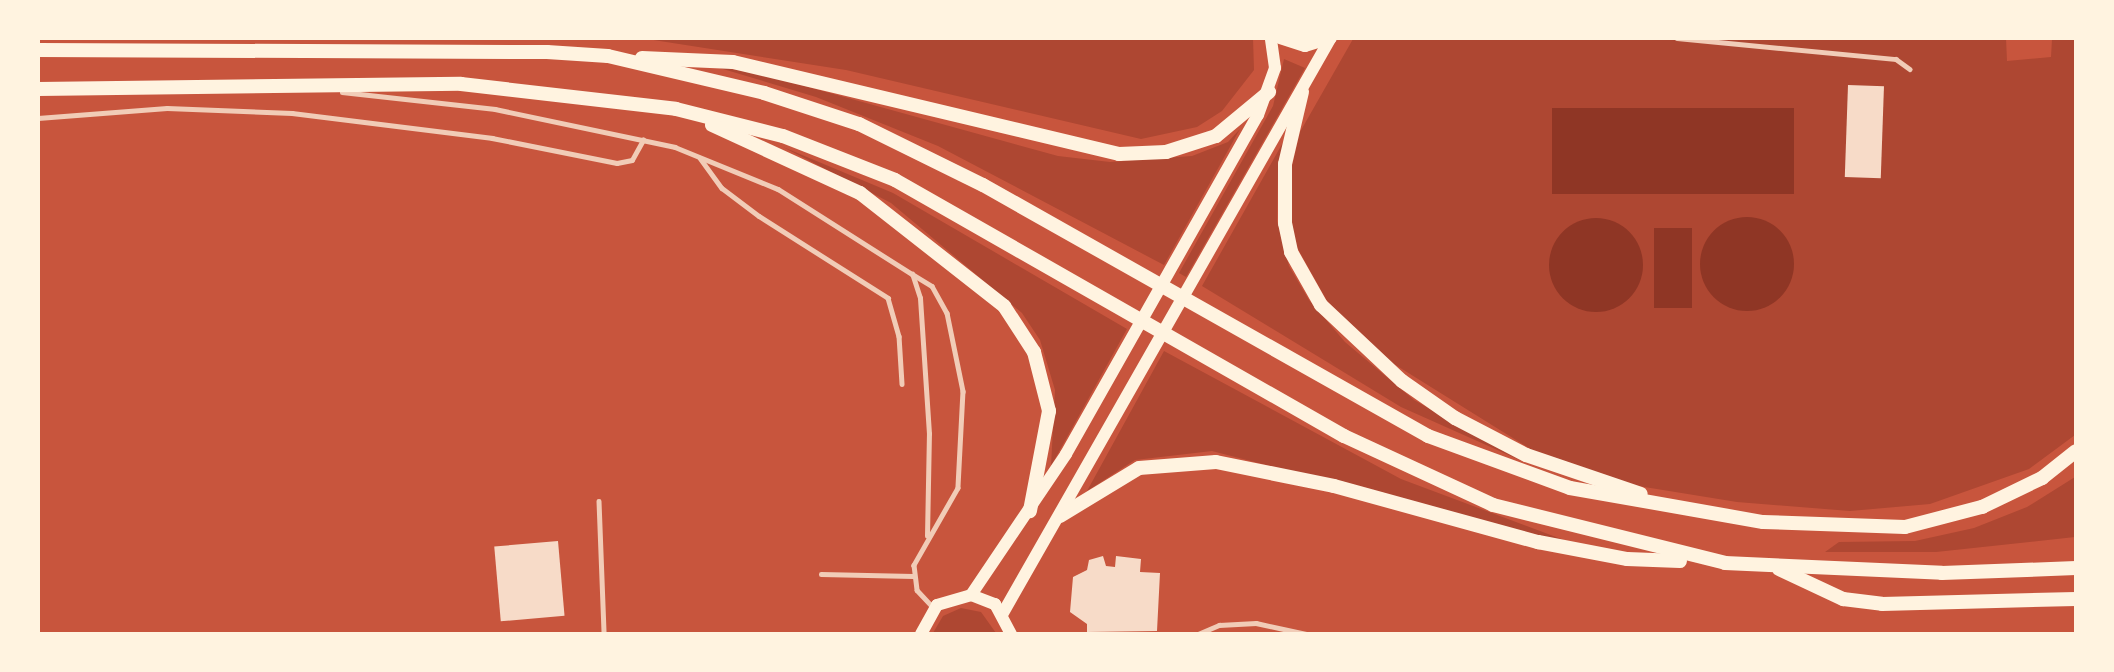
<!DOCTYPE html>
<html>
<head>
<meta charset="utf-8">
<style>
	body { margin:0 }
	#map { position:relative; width:2114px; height:672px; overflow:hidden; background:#c8553d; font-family:"PT Serif",serif }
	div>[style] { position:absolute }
	.green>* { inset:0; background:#ae4732 }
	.water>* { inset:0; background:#8f3625; transform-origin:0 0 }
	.round { border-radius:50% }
	.building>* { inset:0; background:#f7dbc8; transform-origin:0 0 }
	.service>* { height:4.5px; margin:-2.25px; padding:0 2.25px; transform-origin:2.25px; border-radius:2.25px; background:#f1ccb7 }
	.secondary>* { height:12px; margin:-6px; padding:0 6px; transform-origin:6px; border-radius:6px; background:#fff3e0 }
	.trunk>* { height:14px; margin:-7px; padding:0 7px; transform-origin:7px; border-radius:7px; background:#fff3e0 }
	span { translate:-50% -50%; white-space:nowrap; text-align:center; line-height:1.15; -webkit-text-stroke:6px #fff3e0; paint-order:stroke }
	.frame { position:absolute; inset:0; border:40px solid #fff3e0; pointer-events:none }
</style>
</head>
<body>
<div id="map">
	<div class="green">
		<div style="clip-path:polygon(1253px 38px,1254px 70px,1222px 111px,1197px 127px,1141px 139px,846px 70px,647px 39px)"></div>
		<div style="clip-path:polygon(2006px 38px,2007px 61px,2051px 57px,2052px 39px,2075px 39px,2075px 435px,2029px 469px,1930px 504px,1850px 511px,1737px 502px,1626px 484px,1532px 450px,1394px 364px,1327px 301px,1294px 242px,1288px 183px,1300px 132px,1353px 39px)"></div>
		<div style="clip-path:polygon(1284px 59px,1305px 68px,1186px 277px,1179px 273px,1273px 106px)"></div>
		<div style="clip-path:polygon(713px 66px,761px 74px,1058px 156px,1110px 162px,1192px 156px,1228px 142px,1240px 129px,1164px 265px,938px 146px,816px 97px)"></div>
		<div style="clip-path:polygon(1290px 130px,1278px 166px,1277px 221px,1289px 266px,1309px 300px,1345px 342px,1414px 400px,1522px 461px,1401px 407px,1202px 286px)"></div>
		<div style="clip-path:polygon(783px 147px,893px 193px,1127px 329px,1051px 466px,1055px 390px,1040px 340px,1022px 313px,891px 203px)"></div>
		<div style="clip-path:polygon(1164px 351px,1401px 479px,1580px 546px,1212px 451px,1135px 460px,1087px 491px)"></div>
		<div style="clip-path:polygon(2075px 477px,2075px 537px,1936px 552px,1825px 552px,1839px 542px,1915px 541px,1974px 528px,2027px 507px)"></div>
		<div style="clip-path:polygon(961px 608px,981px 612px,996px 633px,933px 633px,943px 616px)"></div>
	</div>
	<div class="water">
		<div style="left:1552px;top:108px;width:242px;height:86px"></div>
		<div class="round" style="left:1700px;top:217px;width:94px;height:94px"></div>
		<div class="round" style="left:1549px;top:218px;width:94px;height:94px"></div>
		<div style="left:1654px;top:228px;width:38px;height:80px"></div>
	</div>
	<div class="building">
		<div style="left:1848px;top:85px;width:36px;height:92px;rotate:2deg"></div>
		<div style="left:558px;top:541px;width:75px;height:64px;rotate:85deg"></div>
		<div style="clip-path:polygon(1103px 556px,1106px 566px,1115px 567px,1116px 556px,1141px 559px,1140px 572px,1160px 573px,1157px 631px,1087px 632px,1087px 624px,1070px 612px,1073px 577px,1087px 570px,1089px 560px)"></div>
	</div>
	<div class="service">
		<div style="left:1677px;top:38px;width:220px;rotate:5.5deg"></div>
		<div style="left:1896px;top:59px;width:17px;rotate:36deg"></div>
		<div style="left:342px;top:92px;width:154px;rotate:6.3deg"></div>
		<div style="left:495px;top:109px;width:184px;rotate:11.9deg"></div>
		<div style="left:675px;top:147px;width:111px;rotate:22.2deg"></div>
		<div style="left:778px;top:189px;width:159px;rotate:32.4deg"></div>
		<div style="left:38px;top:118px;width:129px;rotate:-4.4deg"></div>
		<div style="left:167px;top:108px;width:125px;rotate:2.3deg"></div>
		<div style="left:292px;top:113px;width:202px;rotate:7.1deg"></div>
		<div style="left:492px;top:138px;width:127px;rotate:11.3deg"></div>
		<div style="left:617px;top:163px;width:15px;rotate:-11deg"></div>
		<div style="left:632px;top:160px;width:23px;rotate:-61deg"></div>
		<div style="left:700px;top:158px;width:37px;rotate:54deg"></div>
		<div style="left:722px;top:188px;width:46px;rotate:37.1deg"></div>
		<div style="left:759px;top:216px;width:153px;rotate:32.4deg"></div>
		<div style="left:888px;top:298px;width:40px;rotate:74deg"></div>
		<div style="left:899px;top:336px;width:48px;rotate:86.4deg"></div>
		<div style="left:599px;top:501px;width:133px;rotate:87.8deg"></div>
		<div style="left:927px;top:536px;width:102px;rotate:-88.9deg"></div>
		<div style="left:929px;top:434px;width:136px;rotate:-93.8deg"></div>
		<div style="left:920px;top:298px;width:25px;rotate:-108deg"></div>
		<div style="left:912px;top:274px;width:23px;rotate:31deg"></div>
		<div style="left:932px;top:286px;width:31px;rotate:61deg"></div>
		<div style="left:947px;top:313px;width:80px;rotate:78.4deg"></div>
		<div style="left:963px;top:391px;width:97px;rotate:93deg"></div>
		<div style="left:958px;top:488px;width:89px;rotate:119.7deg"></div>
		<div style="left:914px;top:565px;width:25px;rotate:83deg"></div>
		<div style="left:917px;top:590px;width:23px;rotate:47deg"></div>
		<div style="left:821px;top:574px;width:92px;rotate:1.2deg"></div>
		<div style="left:1198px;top:634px;width:23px;rotate:-23deg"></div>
		<div style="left:1219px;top:625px;width:37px;rotate:-3deg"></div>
		<div style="left:1256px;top:623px;width:51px;rotate:12.4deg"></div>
	</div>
	<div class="secondary">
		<div style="left:1280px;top:38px;width:26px;rotate:18deg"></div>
		<div style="left:1305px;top:46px;width:27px;rotate:-17deg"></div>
		<div style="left:971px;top:595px;width:170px;rotate:-56deg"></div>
		<div style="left:1066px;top:454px;width:390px;rotate:-60.5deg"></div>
		<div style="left:1258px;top:115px;width:50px;rotate:-70.1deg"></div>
		<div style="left:1275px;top:68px;width:30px;rotate:-98deg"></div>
		<div style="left:1003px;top:613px;width:661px;rotate:-60.33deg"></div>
		<div style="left:921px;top:634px;width:33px;rotate:-61deg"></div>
		<div style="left:937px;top:605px;width:35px;rotate:-16deg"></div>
		<div style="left:971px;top:595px;width:26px;rotate:21deg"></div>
		<div style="left:995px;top:604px;width:34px;rotate:62deg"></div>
	</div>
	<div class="trunk">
		<div style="left:38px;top:50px;width:509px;rotate:0.23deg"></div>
		<div style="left:547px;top:52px;width:61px;rotate:3.8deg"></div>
		<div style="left:608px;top:56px;width:160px;rotate:13.3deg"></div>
		<div style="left:764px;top:93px;width:100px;rotate:18.1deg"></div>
		<div style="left:859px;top:124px;width:138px;rotate:26.2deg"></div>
		<div style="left:983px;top:185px;width:511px;rotate:29.42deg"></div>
		<div style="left:1428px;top:436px;width:151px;rotate:20.1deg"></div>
		<div style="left:1570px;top:488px;width:196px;rotate:10deg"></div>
		<div style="left:1763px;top:522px;width:142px;rotate:2deg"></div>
		<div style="left:1905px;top:527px;width:80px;rotate:-14.6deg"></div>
		<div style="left:1982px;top:507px;width:67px;rotate:-25.8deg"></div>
		<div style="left:2042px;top:478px;width:43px;rotate:-38.5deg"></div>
		<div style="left:642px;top:58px;width:91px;rotate:2.5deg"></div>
		<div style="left:733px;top:62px;width:397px;rotate:13.4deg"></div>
		<div style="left:1119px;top:154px;width:47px;rotate:-2.4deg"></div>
		<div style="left:1166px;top:152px;width:52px;rotate:-17.7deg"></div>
		<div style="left:1216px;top:136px;width:69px;rotate:-39.7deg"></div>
		<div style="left:38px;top:89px;width:423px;rotate:-0.7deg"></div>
		<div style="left:461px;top:84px;width:216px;rotate:6.6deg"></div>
		<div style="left:676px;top:109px;width:110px;rotate:14.2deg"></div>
		<div style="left:783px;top:136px;width:120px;rotate:21.4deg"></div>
		<div style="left:895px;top:180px;width:517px;rotate:29.69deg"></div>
		<div style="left:1344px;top:436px;width:164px;rotate:24.8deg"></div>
		<div style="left:1493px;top:505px;width:239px;rotate:14deg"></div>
		<div style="left:1725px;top:563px;width:217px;rotate:2.6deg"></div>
		<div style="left:1942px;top:573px;width:134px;rotate:-2.1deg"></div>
		<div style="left:1302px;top:92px;width:74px;rotate:103.3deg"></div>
		<div style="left:1285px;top:164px;width:59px;rotate:90deg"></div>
		<div style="left:1285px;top:223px;width:30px;rotate:78deg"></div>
		<div style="left:1291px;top:252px;width:61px;rotate:60.5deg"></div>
		<div style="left:1321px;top:305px;width:111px;rotate:43.2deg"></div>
		<div style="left:1402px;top:381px;width:65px;rotate:34.9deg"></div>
		<div style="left:1455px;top:418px;width:80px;rotate:27.5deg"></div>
		<div style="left:1526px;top:455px;width:121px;rotate:18.7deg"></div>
		<div style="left:712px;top:125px;width:163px;rotate:24.7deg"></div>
		<div style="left:860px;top:193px;width:183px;rotate:38.1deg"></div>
		<div style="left:1004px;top:306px;width:55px;rotate:56.9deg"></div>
		<div style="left:1034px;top:352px;width:61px;rotate:75.7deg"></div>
		<div style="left:1049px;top:411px;width:102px;rotate:100.8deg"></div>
		<div style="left:1060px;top:516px;width:92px;rotate:-31.3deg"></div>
		<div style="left:1139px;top:468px;width:77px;rotate:-4.5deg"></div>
		<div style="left:1216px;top:462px;width:120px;rotate:11.5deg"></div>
		<div style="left:1334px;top:486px;width:212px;rotate:15.4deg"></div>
		<div style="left:1538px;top:542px;width:91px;rotate:10.8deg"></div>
		<div style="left:1627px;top:559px;width:53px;rotate:2.2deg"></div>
		<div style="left:1779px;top:569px;width:71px;rotate:25.1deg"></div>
		<div style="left:1843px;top:599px;width:39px;rotate:7deg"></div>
		<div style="left:1882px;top:604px;width:194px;rotate:-1.5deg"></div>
	</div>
	<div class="frame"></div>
</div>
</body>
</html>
